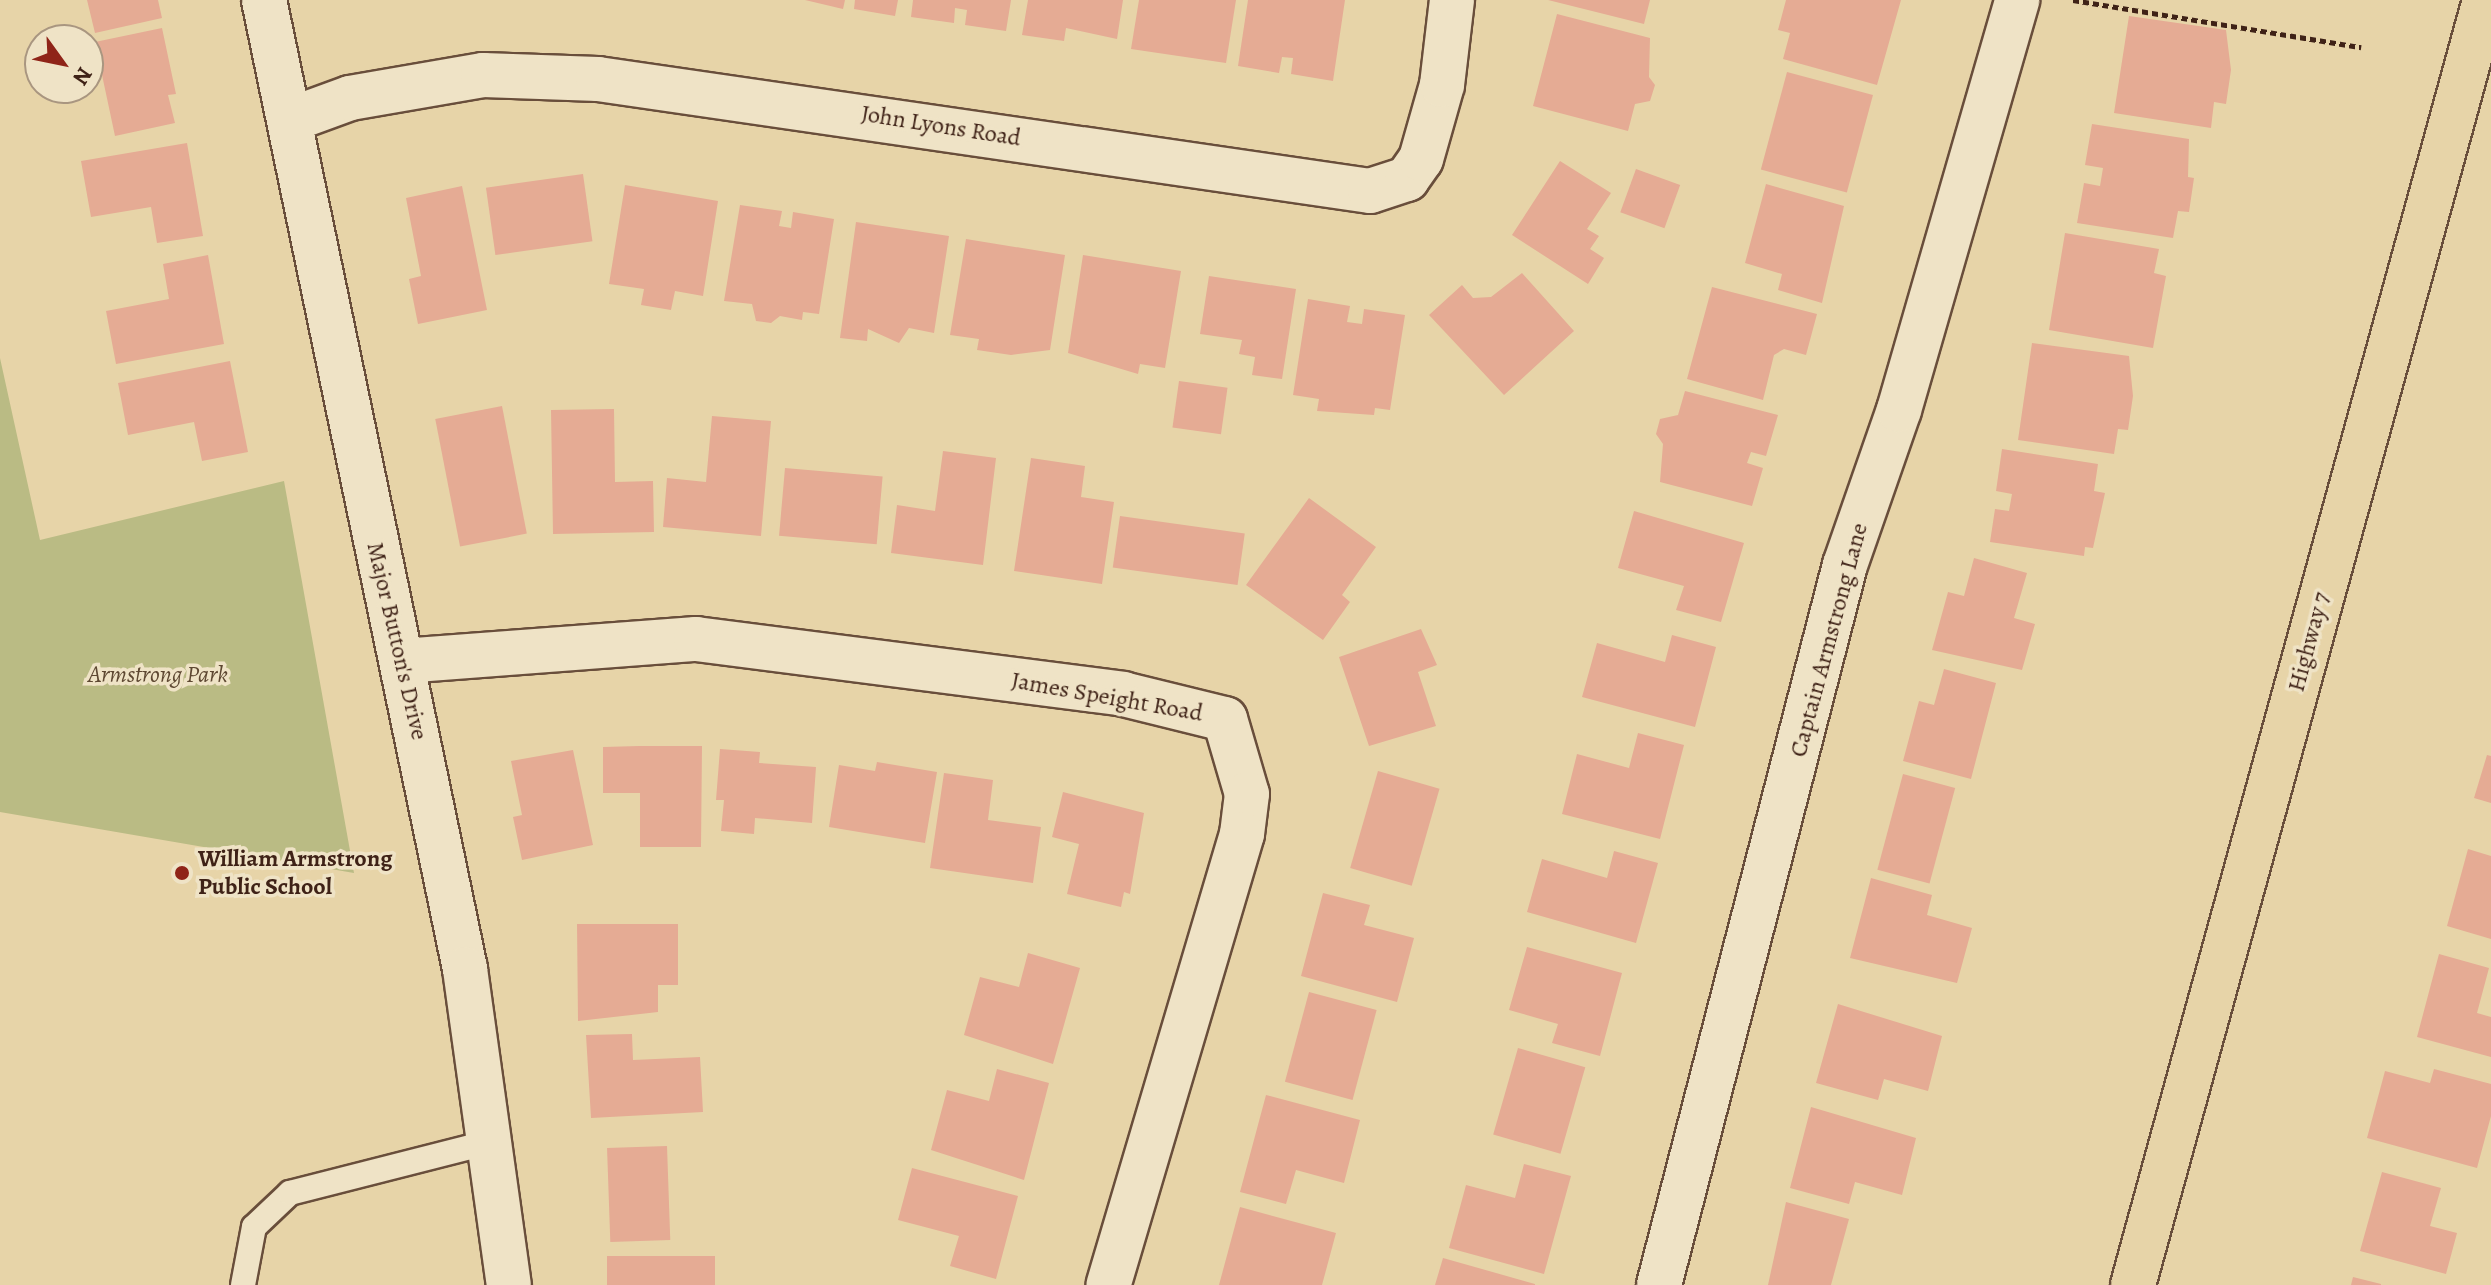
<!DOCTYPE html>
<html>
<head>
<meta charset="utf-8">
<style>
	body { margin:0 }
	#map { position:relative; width:2491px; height:1285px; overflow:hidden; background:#e7d4a8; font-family:Alegreya,serif }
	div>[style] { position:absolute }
	.green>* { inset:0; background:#babb84 }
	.building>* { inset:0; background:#e5ab94; transform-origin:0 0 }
	.path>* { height:5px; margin-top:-2.5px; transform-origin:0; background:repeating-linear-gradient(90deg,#3f2217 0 6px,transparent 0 10px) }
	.roads { filter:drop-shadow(2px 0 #694e3b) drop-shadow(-2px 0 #694e3b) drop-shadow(0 2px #694e3b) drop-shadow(0 -2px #694e3b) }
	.lane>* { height:24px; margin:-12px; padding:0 12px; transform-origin:12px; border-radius:12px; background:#efe3c6 }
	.street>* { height:44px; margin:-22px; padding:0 22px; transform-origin:22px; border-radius:22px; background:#efe3c6 }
	.secondary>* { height:44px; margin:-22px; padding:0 22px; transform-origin:22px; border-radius:22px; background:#efe3c6 }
	.primary>* { height:44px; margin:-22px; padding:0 22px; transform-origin:22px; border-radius:22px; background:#e7d4a8 }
	.dots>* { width:22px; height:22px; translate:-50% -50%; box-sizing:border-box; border:4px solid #efe3c6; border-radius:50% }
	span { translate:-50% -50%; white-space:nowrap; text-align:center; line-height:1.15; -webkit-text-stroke:7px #efe3c6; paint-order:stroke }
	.street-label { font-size:24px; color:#3f2217 }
	.park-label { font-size:24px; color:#5e4832; font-style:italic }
	.poi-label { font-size:24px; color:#3f2217; font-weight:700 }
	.left { translate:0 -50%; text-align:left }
	.north { position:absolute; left:24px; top:24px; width:80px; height:80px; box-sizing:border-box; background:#efe3c6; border:2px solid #a99680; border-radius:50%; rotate:123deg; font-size:22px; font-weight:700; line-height:32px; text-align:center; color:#3f2217 }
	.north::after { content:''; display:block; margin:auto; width:28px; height:36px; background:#8f2418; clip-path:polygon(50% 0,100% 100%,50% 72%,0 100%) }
</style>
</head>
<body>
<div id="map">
	<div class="green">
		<div style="clip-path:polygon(0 358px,40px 540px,284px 481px,354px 873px,0 812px)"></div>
	</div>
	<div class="building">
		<div style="clip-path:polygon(87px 0,158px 0,162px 18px,95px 33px)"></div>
		<div style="clip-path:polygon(805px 0,845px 0,843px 9px)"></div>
		<div style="clip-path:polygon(855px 0,898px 0,895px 16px,854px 9px)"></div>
		<div style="clip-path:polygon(913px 0,1011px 0,1006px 31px,965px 25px,967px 10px,955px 8px,954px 23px,911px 17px)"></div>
		<div style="clip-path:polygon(1028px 0,1123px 0,1117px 39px,1066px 28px,1064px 41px,1022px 35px)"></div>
		<div style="clip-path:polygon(1139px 0,1236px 0,1226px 63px,1131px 49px)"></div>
		<div style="clip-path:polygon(1248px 0,1345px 0,1333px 81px,1291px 74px,1293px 58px,1282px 57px,1279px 73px,1238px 66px)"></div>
		<div style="clip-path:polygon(1548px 0,1650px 0,1644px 24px)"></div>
		<div style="clip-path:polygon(1786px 0,1901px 0,1877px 85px,1783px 59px,1790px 33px,1778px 30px)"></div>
		<div style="clip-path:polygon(1557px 14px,1650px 38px,1649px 77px,1655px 85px,1650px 101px,1635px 104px,1628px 131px,1533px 106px)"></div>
		<div style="clip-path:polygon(2129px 16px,2226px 30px,2231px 70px,2226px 104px,2214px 102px,2211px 128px,2114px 113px)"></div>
		<div style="clip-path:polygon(162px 28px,176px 94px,168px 95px,175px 123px,115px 136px,95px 42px)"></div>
		<div style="left:1787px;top:72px;width:89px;height:101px;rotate:15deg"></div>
		<div style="clip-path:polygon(2092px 124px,2189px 139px,2188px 177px,2194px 178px,2189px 212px,2178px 211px,2173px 238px,2077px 223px,2084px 183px,2100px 186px,2103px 168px,2085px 165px)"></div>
		<div style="clip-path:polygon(187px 143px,203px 236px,157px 243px,151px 207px,91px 217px,81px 161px)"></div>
		<div style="clip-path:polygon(1560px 161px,1611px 193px,1587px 229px,1599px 236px,1590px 249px,1604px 258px,1588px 284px,1512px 235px)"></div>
		<div style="left:1636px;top:169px;width:47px;height:46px;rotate:20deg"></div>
		<div style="left:583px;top:174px;width:68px;height:98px;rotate:82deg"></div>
		<div style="clip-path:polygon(1766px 184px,1844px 206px,1822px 303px,1778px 290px,1782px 274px,1745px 263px)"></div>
		<div style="clip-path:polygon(625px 185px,718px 201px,703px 296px,675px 291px,671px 310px,641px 305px,644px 289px,609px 284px)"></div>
		<div style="clip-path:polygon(462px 186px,487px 310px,418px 324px,409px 279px,421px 276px,406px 198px)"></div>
		<div style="clip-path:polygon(740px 205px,782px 211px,779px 226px,791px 228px,793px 212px,834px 219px,819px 314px,803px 312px,802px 320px,780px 316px,771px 323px,756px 321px,752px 304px,724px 301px)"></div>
		<div style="clip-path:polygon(856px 222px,949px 236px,934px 333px,909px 328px,899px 343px,868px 329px,867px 341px,840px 338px)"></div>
		<div style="clip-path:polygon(2065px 233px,2159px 249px,2154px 273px,2166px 276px,2153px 348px,2049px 330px)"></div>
		<div style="clip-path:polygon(966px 239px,1065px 255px,1050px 350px,1011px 355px,977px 350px,979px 339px,950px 335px)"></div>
		<div style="clip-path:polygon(208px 255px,224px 344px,116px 364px,106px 311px,169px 299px,163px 264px)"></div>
		<div style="clip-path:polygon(1083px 255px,1181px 271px,1165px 368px,1140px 364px,1138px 374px,1068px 353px)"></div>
		<div style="clip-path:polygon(1522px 273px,1574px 331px,1504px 395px,1429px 315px,1462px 285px,1473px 298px,1491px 297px)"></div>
		<div style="clip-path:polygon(1209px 276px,1296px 289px,1282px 379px,1252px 375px,1255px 357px,1239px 354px,1242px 340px,1200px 334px)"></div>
		<div style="clip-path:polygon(1712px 287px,1817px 314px,1806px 355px,1784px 349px,1774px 355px,1763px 400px,1687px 379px)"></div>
		<div style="clip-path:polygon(1308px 299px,1350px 306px,1347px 322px,1362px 324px,1364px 309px,1405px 315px,1390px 410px,1375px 408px,1374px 415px,1317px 411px,1319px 399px,1293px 395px)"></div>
		<div style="clip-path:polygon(2032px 343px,2129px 356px,2133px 396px,2128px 430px,2118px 429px,2114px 454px,2018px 440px)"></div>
		<div style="clip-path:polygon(230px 361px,248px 452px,202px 461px,194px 422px,128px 435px,118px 383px)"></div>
		<div style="left:1179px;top:381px;width:49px;height:47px;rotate:8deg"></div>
		<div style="clip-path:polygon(1685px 391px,1778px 415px,1766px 456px,1751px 452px,1747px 463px,1763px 468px,1752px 506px,1660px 482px,1663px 444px,1656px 434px,1660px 419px,1678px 415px)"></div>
		<div style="left:502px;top:406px;width:130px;height:68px;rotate:79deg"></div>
		<div style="clip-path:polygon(614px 409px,615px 482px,653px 481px,654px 532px,553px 534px,551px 410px)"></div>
		<div style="clip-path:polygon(712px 416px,771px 421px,761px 536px,663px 527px,667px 478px,706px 482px)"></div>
		<div style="clip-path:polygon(2002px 449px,2098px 464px,2094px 491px,2105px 493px,2093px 548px,2085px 547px,2084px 556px,1990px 542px,1995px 509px,2009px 511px,2012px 494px,1996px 491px)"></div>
		<div style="clip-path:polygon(943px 451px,996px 458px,983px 565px,891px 553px,897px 505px,935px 511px)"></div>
		<div style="clip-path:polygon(1031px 458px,1085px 466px,1081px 497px,1114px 502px,1102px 584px,1014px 571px)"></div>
		<div style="left:785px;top:468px;width:98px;height:68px;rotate:5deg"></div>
		<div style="clip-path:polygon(1309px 498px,1376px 547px,1342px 595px,1350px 602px,1323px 640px,1246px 585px)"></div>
		<div style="clip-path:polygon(1634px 511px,1744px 543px,1721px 622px,1676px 610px,1684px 586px,1618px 568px)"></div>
		<div style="left:1120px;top:516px;width:126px;height:52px;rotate:8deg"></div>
		<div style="clip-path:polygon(1974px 558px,2027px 573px,2014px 618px,2035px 624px,2022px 670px,1932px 650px,1948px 592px,1964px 596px)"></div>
		<div style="clip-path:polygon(1421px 629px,1437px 665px,1418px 672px,1436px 726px,1369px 746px,1339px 657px)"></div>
		<div style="clip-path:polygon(1672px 635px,1716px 647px,1695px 727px,1582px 697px,1597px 643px,1665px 662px)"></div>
		<div style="clip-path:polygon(1944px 669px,1996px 683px,1971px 779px,1903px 761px,1919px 701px,1934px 705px)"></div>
		<div style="clip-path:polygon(1638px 733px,1684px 745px,1660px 839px,1562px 814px,1577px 754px,1629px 768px)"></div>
		<div style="clip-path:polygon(639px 746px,702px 746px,701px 847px,640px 847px,640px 793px,603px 793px,603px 747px)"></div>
		<div style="clip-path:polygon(720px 749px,760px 752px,759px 763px,816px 767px,812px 823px,755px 818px,754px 834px,721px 831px,724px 800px,716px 800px)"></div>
		<div style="clip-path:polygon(573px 750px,593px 845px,522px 860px,513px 817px,522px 815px,511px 761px)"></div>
		<div style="clip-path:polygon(2487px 755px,2491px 756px,2491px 803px,2474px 798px)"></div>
		<div style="clip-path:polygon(877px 762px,937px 772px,925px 843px,829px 827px,839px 765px,875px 771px)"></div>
		<div style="left:1378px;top:771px;width:64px;height:101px;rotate:16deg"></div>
		<div style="clip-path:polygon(944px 773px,993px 780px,988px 820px,1041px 827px,1033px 883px,930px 868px)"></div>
		<div style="left:1903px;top:774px;width:54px;height:99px;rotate:15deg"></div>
		<div style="clip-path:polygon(1063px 792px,1144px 813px,1130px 894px,1124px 892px,1121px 907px,1067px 894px,1079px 844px,1052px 837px)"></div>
		<div style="clip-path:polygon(2468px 849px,2491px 856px,2491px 939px,2447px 926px)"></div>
		<div style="clip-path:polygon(1614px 851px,1658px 863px,1636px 943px,1527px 912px,1542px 859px,1607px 878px)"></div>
		<div style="clip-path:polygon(1871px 878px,1932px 895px,1927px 915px,1972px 928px,1957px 983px,1850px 958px)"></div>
		<div style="clip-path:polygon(1323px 893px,1370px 905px,1364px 925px,1414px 938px,1397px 1002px,1301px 976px)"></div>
		<div style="clip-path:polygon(577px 924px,678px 924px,678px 985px,658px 985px,658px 1012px,578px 1021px)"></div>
		<div style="clip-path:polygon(1527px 947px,1622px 973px,1600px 1056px,1552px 1043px,1558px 1024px,1509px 1010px)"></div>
		<div style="clip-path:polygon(1028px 953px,1080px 968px,1053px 1064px,964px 1035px,980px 977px,1019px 987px)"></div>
		<div style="clip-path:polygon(2439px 954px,2489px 968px,2477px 1013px,2491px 1017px,2491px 1057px,2417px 1037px)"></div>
		<div style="left:1309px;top:992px;width:70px;height:93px;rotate:15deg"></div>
		<div style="clip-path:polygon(1838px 1004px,1942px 1036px,1928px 1091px,1884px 1079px,1878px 1100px,1816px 1083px)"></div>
		<div style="clip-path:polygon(632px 1034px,633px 1060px,700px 1057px,703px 1112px,591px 1118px,586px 1035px)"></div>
		<div style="left:1518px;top:1048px;width:70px;height:90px;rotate:16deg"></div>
		<div style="clip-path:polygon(997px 1069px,1049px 1083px,1024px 1180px,931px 1150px,947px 1090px,989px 1101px)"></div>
		<div style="clip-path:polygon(2434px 1069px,2491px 1084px,2491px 1116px,2477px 1168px,2367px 1138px,2385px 1071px,2430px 1083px)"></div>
		<div style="clip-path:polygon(1266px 1095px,1360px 1120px,1344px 1183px,1296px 1170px,1286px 1204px,1240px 1192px)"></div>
		<div style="clip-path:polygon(1811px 1107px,1916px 1138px,1902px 1195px,1855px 1182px,1849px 1204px,1790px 1188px)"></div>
		<div style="left:667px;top:1146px;width:94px;height:60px;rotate:88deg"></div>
		<div style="clip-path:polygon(1524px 1164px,1571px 1176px,1544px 1274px,1449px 1248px,1466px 1185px,1515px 1198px)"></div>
		<div style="clip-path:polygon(912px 1168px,1018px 1196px,996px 1279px,950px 1266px,959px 1236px,898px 1220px)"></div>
		<div style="clip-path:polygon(2382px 1172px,2441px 1188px,2430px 1226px,2457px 1233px,2446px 1274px,2360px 1251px)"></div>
		<div style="clip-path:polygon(1786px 1202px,1849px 1219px,1831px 1285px,1768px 1285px)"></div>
		<div style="clip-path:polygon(1240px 1207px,1336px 1233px,1322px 1285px,1219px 1285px)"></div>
		<div style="left:715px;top:1256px;width:29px;height:108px;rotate:90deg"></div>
		<div style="clip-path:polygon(1443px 1258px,1535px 1284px,1535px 1285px,1435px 1285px)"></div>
		<div style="clip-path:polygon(2353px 1277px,2381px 1284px,2381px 1285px,2351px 1285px)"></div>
	</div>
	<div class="path">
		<div style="left:2073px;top:0;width:292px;rotate:9.3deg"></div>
	</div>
	<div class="roads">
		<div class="lane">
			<div style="left:243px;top:1285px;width:59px;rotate:-79.3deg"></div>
			<div style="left:254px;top:1227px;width:50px;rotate:-43.4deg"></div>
			<div style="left:290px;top:1193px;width:206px;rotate:-14.3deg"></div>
		</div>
		<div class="street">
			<div style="left:290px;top:120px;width:64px;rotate:-20.1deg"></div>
			<div style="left:350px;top:98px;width:135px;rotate:-9.8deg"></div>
			<div style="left:483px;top:75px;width:115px;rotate:2deg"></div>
			<div style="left:598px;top:79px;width:780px;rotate:8.25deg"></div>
			<div style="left:1370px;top:191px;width:39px;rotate:-18deg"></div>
			<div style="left:1407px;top:179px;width:24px;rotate:-55deg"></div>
			<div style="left:1421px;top:159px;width:77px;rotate:-74.2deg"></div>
			<div style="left:1442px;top:85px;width:86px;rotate:-83.3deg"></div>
			<div style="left:402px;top:661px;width:295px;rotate:-4.3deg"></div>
			<div style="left:696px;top:639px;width:431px;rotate:7.3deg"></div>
			<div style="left:1123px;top:694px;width:105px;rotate:13.8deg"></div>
			<div style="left:1225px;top:719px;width:78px;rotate:73.7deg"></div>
			<div style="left:1247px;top:794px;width:40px;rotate:97.1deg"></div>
			<div style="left:1242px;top:834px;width:470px;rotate:106.5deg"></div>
			<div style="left:1659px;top:1285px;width:744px;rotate:-75.52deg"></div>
			<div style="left:1845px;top:565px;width:164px;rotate:-70.8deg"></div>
			<div style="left:1899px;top:410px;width:427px;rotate:-73.9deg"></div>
		</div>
		<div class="secondary">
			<div style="left:264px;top:0;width:990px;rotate:78.28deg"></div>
			<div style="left:465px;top:969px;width:319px;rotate:82.1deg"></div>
		</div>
		<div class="primary">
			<div style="left:2133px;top:1285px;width:1332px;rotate:-74.68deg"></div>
		</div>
	</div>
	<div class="dots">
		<div style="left:182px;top:873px;background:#8f2418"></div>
	</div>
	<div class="street-label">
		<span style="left:941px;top:126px;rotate:9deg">John Lyons Road</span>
		<span style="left:1829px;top:640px;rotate:-75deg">Captain Armstrong Lane</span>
		<span style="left:397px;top:641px;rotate:77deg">Major Button's Drive</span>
		<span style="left:2309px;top:642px;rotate:-75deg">Highway 7</span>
		<span style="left:1107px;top:697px;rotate:10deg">James Speight Road</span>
	</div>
	<div class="park-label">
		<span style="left:158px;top:675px">Armstrong Park</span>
	</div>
	<div class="poi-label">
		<span class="left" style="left:198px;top:873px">William Armstrong<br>Public School</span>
	</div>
	<div class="north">N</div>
</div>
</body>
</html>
